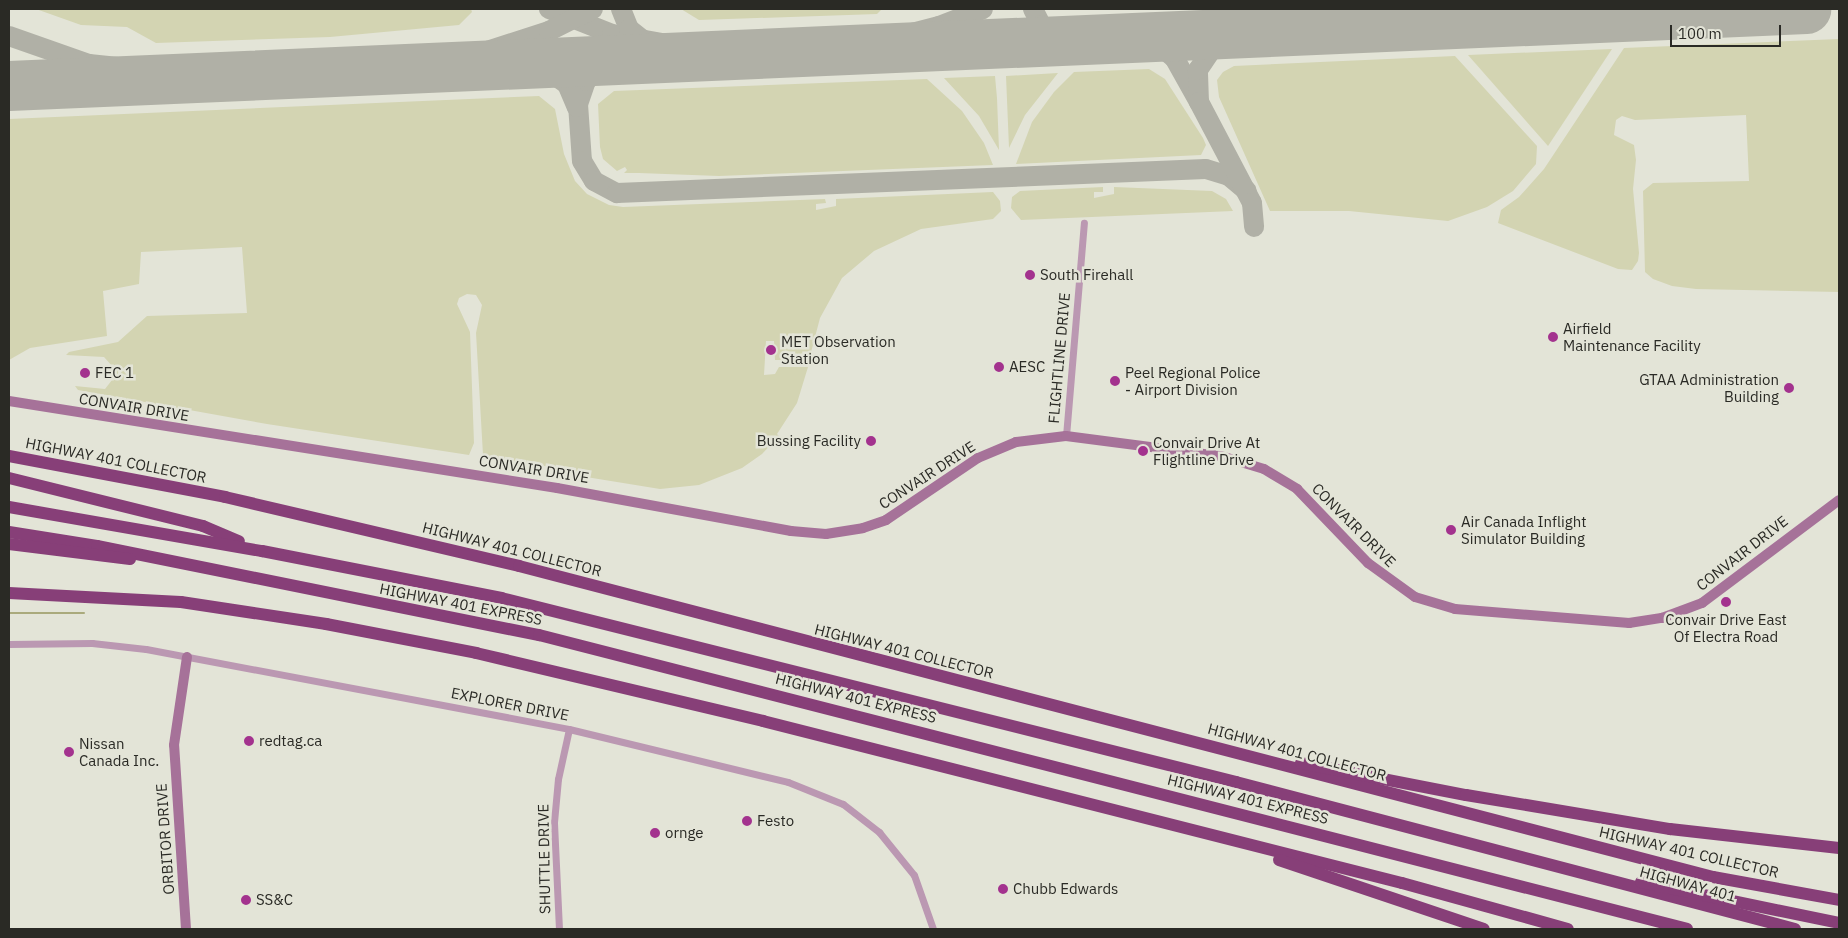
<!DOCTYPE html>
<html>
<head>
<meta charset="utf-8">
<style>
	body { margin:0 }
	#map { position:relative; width:1848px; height:938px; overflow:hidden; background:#e3e4d7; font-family:"IBM Plex Sans",sans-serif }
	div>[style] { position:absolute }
	.green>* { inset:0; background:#d3d4b2 }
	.stream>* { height:2.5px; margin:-1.25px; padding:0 1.25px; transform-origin:1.25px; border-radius:1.25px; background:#aaaa7c }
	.taxiway>* { height:20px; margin:-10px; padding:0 10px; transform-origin:10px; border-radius:10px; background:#b0b0a6 }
	.runway>* { height:50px; margin:-25px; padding:0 25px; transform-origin:25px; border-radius:25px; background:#b0b0a6 }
	.street>* { height:7px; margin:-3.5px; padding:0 3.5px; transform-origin:3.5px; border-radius:3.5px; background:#bb98b2 }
	.secondary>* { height:10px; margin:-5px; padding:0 5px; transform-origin:5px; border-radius:5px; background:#a67299 }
	.highway>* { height:12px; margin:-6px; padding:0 6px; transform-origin:6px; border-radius:6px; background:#873f78 }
	.dots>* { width:14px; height:14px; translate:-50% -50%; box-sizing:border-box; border:2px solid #e3e4d7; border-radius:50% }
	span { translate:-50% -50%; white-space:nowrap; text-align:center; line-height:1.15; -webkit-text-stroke:5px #e3e4d7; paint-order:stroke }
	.poi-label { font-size:15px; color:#2a2a25 }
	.left { translate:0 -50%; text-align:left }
	.right { translate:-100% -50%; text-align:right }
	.street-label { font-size:15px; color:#2a2a25 }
	.frame { position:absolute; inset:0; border:10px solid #2a2a25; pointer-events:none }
	.scale { position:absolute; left:1670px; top:25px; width:111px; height:22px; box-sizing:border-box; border:2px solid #2a2a25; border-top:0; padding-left:6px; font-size:15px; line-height:18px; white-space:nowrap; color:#2a2a25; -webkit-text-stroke:4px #e3e4d7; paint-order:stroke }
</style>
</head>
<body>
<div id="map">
	<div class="green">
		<div style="clip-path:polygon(36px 9px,471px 9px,472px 12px,459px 25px,330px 37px,156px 43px,127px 27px,81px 25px)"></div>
		<div style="clip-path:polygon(681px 9px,882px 9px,877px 14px,699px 20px)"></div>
		<div style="clip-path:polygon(1839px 39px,1839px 292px,1696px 289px,1672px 286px,1653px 279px,1645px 272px,1643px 191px,1653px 183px,1749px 181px,1746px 115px,1635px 120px,1622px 116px,1616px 120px,1614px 135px,1634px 145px,1636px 160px,1633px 189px,1639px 253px,1638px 261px,1632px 270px,1618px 269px,1498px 223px,1501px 210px,1519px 197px,1544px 169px,1624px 48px)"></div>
		<div style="clip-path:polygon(1612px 49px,1548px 146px,1468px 55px)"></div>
		<div style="clip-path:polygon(1455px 56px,1537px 146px,1536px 164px,1513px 191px,1487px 207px,1448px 221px,1349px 211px,1270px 211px,1219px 97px,1217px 80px,1223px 72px,1234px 66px)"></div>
		<div style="clip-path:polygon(1149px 69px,1165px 79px,1203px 138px,1206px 145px,1201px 155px,1016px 164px,1032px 122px,1054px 92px,1074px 72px)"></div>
		<div style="clip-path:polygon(1058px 73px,1025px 115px,1009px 148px,1006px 76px)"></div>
		<div style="clip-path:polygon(995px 76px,997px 98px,999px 150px,979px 116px,944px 78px)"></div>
		<div style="clip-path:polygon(927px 79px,962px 111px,984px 143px,993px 165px,719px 176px,639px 173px,624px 173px,627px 170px,625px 167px,617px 171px,603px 159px,600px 147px,598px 104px,614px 91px)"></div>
		<div style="clip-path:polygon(539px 96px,555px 109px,564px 154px,575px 181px,587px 194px,609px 205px,623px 207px,825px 199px,826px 203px,816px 204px,816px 210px,836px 206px,836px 199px,993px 192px,1000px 201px,1001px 211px,993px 219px,921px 229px,874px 251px,842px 278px,820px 318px,809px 360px,775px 360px,774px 341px,766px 341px,764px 375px,775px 374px,779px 367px,808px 367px,797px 403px,777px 434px,779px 436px,762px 454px,742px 468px,699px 485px,660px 489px,580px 476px,534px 463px,490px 460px,483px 455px,476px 333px,482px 305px,476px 295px,467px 294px,459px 298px,457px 304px,470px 332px,474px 443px,469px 455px,267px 424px,78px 390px,75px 386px,105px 389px,112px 380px,113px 367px,104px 357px,66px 355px,69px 352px,118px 342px,147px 316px,247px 313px,242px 247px,141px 252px,139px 284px,103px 291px,107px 336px,30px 348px,9px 360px,9px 119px)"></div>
		<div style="clip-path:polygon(1103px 187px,1103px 192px,1094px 192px,1094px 198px,1114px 194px,1114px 187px,1212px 191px,1226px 199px,1233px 211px,1021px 220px,1011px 208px,1012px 197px,1020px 191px)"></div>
	</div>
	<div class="stream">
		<div style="left:9px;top:613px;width:75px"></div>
	</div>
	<div class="taxiway">
		<div style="left:549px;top:9px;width:68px;rotate:21.6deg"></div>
		<div style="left:612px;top:34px;width:113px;rotate:10.2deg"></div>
		<div style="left:621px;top:9px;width:22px;rotate:68deg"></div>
		<div style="left:629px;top:29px;width:18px;rotate:38deg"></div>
		<div style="left:1033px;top:9px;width:18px;rotate:63deg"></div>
		<div style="left:1041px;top:25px;width:29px;rotate:29deg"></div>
		<div style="left:1479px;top:23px;width:51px;rotate:-15.9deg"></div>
		<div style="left:9px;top:36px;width:85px;rotate:19.3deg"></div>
		<div style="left:89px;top:64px;width:125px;rotate:6deg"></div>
		<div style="left:1066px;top:41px;width:69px;rotate:-2.5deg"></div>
		<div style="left:1135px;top:38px;width:20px;rotate:11deg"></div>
		<div style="left:1155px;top:42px;width:26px;rotate:40deg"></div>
		<div style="left:1175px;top:59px;width:49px;rotate:60.8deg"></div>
		<div style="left:1199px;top:102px;width:32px;rotate:-92deg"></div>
		<div style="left:1198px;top:70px;width:32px;rotate:-56deg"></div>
		<div style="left:1216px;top:43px;width:25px;rotate:-21deg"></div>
		<div style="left:1239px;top:34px;width:72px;rotate:-2.4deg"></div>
		<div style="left:574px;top:47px;width:114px;rotate:86deg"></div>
		<div style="left:582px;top:161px;width:23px;rotate:59deg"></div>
		<div style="left:594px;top:181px;width:26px;rotate:28deg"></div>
		<div style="left:617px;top:193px;width:589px;rotate:-2.33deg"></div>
		<div style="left:1206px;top:169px;width:24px;rotate:17deg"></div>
		<div style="left:1229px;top:176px;width:23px;rotate:40deg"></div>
		<div style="left:854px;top:48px;width:88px;rotate:-14.5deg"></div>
		<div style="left:939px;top:26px;width:47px;rotate:-21.1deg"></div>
		<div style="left:458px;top:67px;width:83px;rotate:-0.7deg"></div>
		<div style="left:541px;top:66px;width:32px;rotate:35deg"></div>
		<div style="left:567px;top:84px;width:25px;rotate:67deg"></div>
		<div style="left:577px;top:107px;width:28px;rotate:-71deg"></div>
		<div style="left:586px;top:81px;width:18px;rotate:-45deg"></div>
		<div style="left:599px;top:68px;width:14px;rotate:-25deg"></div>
		<div style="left:612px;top:62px;width:80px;rotate:-3.6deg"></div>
		<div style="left:375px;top:70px;width:114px;rotate:-9.6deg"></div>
		<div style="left:487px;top:51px;width:65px;rotate:-17.9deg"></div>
		<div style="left:549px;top:31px;width:49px;rotate:-26.6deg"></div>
		<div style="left:1199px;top:102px;width:114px;rotate:62.3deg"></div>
		<div style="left:1252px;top:203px;width:24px;rotate:85deg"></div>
	</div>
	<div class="runway">
		<div style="left:9px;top:86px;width:1799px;rotate:-2.45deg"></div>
	</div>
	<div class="street">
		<div style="left:1066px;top:436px;width:214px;rotate:-85.2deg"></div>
		<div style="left:9px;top:644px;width:83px;rotate:-0.7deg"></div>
		<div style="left:92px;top:643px;width:54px;rotate:6.3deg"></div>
		<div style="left:146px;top:649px;width:430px;rotate:10.7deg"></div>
		<div style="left:569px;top:729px;width:225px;rotate:13.6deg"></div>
		<div style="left:788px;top:782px;width:59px;rotate:21.8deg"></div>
		<div style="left:843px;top:804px;width:46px;rotate:37.9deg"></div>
		<div style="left:879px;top:832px;width:55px;rotate:50.9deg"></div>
		<div style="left:914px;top:875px;width:57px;rotate:70.6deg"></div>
		<div style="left:559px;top:929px;width:107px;rotate:-92.7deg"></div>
		<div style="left:554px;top:822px;width:43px;rotate:-84.7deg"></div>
		<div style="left:558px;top:779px;width:51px;rotate:-77.6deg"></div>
	</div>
	<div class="secondary">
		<div style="left:9px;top:401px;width:555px;rotate:9.02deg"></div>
		<div style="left:557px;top:488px;width:238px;rotate:10.4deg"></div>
		<div style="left:791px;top:531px;width:35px;rotate:5deg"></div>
		<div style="left:826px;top:534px;width:37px;rotate:-9deg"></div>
		<div style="left:863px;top:528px;width:24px;rotate:-19deg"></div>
		<div style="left:886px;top:520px;width:111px;rotate:-34deg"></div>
		<div style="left:978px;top:458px;width:41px;rotate:-22.8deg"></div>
		<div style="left:1016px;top:442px;width:50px;rotate:-6.8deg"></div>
		<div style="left:1066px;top:436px;width:156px;rotate:7.4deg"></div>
		<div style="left:1221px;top:456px;width:45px;rotate:16.8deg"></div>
		<div style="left:1264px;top:469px;width:39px;rotate:31deg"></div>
		<div style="left:1297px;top:489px;width:103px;rotate:46.2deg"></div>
		<div style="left:1368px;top:563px;width:58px;rotate:35.9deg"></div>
		<div style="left:1415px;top:597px;width:42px;rotate:16.7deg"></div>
		<div style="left:1455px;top:609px;width:175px;rotate:4.6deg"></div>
		<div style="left:1629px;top:623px;width:33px;rotate:-9deg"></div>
		<div style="left:1662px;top:618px;width:43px;rotate:-20.6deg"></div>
		<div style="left:1702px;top:603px;width:171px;rotate:-36.9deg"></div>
		<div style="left:186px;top:929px;width:184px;rotate:-93.7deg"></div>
		<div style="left:174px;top:745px;width:89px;rotate:-81.6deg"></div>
	</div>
	<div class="highway">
		<div style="left:9px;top:456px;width:220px;rotate:10.7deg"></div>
		<div style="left:225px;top:497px;width:302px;rotate:13.2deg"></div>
		<div style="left:519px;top:566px;width:1234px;rotate:14.6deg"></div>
		<div style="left:1713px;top:877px;width:128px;rotate:10.3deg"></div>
		<div style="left:9px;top:478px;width:200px;rotate:13.9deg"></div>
		<div style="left:203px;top:526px;width:39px;rotate:23deg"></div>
		<div style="left:9px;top:507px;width:257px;rotate:9.9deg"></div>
		<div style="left:262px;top:551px;width:244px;rotate:11.1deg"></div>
		<div style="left:501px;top:598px;width:758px;rotate:14.05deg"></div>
		<div style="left:1236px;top:782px;width:578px;rotate:14.73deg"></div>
		<div style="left:9px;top:532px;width:89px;rotate:9deg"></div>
		<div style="left:97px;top:546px;width:451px;rotate:11.4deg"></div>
		<div style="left:539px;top:635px;width:1185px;rotate:14.36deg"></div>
		<div style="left:9px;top:544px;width:122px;rotate:7.1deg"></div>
		<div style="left:9px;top:593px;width:172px;rotate:3deg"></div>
		<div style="left:181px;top:602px;width:147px;rotate:8.6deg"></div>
		<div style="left:326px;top:624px;width:153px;rotate:10.9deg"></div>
		<div style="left:476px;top:653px;width:295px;rotate:13.3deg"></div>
		<div style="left:763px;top:721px;width:659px;rotate:14.23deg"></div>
		<div style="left:1402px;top:883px;width:172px;rotate:15.5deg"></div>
		<div style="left:1301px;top:763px;width:168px;rotate:11deg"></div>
		<div style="left:1466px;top:795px;width:207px;rotate:9.5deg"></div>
		<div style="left:1670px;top:829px;width:170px;rotate:6.4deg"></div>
		<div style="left:1279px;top:860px;width:216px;rotate:18.6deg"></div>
		<div style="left:1641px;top:882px;width:202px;rotate:11.7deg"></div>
	</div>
	<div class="dots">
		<div style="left:1030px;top:275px;background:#a3328e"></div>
		<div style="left:1553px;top:337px;background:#a3328e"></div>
		<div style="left:771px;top:350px;background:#a3328e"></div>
		<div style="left:999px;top:367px;background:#a3328e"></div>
		<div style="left:85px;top:373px;background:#a3328e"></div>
		<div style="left:1115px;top:381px;background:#a3328e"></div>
		<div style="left:1789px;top:388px;background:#a3328e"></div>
		<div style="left:871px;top:441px;background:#a3328e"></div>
		<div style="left:1143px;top:451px;background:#a3328e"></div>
		<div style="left:1451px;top:530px;background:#a3328e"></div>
		<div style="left:1726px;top:602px;background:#a3328e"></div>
		<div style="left:249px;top:741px;background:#a3328e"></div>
		<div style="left:69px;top:752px;background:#a3328e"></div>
		<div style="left:747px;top:821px;background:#a3328e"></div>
		<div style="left:655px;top:833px;background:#a3328e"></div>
		<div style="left:1003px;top:889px;background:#a3328e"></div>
		<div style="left:246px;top:900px;background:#a3328e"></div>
	</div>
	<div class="poi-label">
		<span class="left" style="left:1040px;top:275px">South Firehall</span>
		<span class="left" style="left:1563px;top:337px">Airfield<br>Maintenance Facility</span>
		<span class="left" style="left:781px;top:350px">MET Observation<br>Station</span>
		<span class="left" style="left:1009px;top:367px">AESC</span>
		<span class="left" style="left:1125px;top:381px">Peel Regional Police<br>- Airport Division</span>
		<span class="left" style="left:95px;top:373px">FEC 1</span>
		<span class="right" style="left:1779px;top:388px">GTAA Administration<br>Building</span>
		<span class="right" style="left:861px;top:441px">Bussing Facility</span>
		<span class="left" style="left:1153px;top:451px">Convair Drive At<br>Flightline Drive</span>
		<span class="left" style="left:1461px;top:530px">Air Canada Inflight<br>Simulator Building</span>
		<span style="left:1726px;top:628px">Convair Drive East<br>Of Electra Road</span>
		<span class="left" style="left:259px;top:741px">redtag.ca</span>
		<span class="left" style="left:79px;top:752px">Nissan<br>Canada Inc.</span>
		<span class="left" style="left:757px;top:821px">Festo</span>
		<span class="left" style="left:665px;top:833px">ornge</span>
		<span class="left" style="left:1013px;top:889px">Chubb Edwards</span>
		<span class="left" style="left:256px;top:900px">SS&amp;C</span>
	</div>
	<div class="street-label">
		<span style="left:1059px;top:358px;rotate:-85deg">FLIGHTLINE DRIVE</span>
		<span style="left:134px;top:407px;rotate:9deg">CONVAIR DRIVE</span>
		<span style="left:116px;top:460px;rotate:11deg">HIGHWAY 401 COLLECTOR</span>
		<span style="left:534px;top:469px;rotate:9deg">CONVAIR DRIVE</span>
		<span style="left:927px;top:475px;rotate:-33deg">CONVAIR DRIVE</span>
		<span style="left:1354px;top:525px;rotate:45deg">CONVAIR DRIVE</span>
		<span style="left:512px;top:549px;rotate:14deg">HIGHWAY 401 COLLECTOR</span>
		<span style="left:1742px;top:553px;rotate:-38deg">CONVAIR DRIVE</span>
		<span style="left:461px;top:604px;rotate:11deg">HIGHWAY 401 EXPRESS</span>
		<span style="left:904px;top:651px;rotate:14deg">HIGHWAY 401 COLLECTOR</span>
		<span style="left:856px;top:698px;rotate:14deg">HIGHWAY 401 EXPRESS</span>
		<span style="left:510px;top:704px;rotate:11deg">EXPLORER DRIVE</span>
		<span style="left:1297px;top:752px;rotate:15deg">HIGHWAY 401 COLLECTOR</span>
		<span style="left:1248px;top:799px;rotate:14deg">HIGHWAY 401 EXPRESS</span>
		<span style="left:165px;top:839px;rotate:-94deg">ORBITOR DRIVE</span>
		<span style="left:1689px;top:852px;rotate:13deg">HIGHWAY 401 COLLECTOR</span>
		<span style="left:544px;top:859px;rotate:-91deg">SHUTTLE DRIVE</span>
		<span style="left:1688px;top:884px;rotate:15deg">HIGHWAY 401</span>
	</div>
	<div class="frame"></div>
	<div class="scale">100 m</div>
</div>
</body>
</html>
